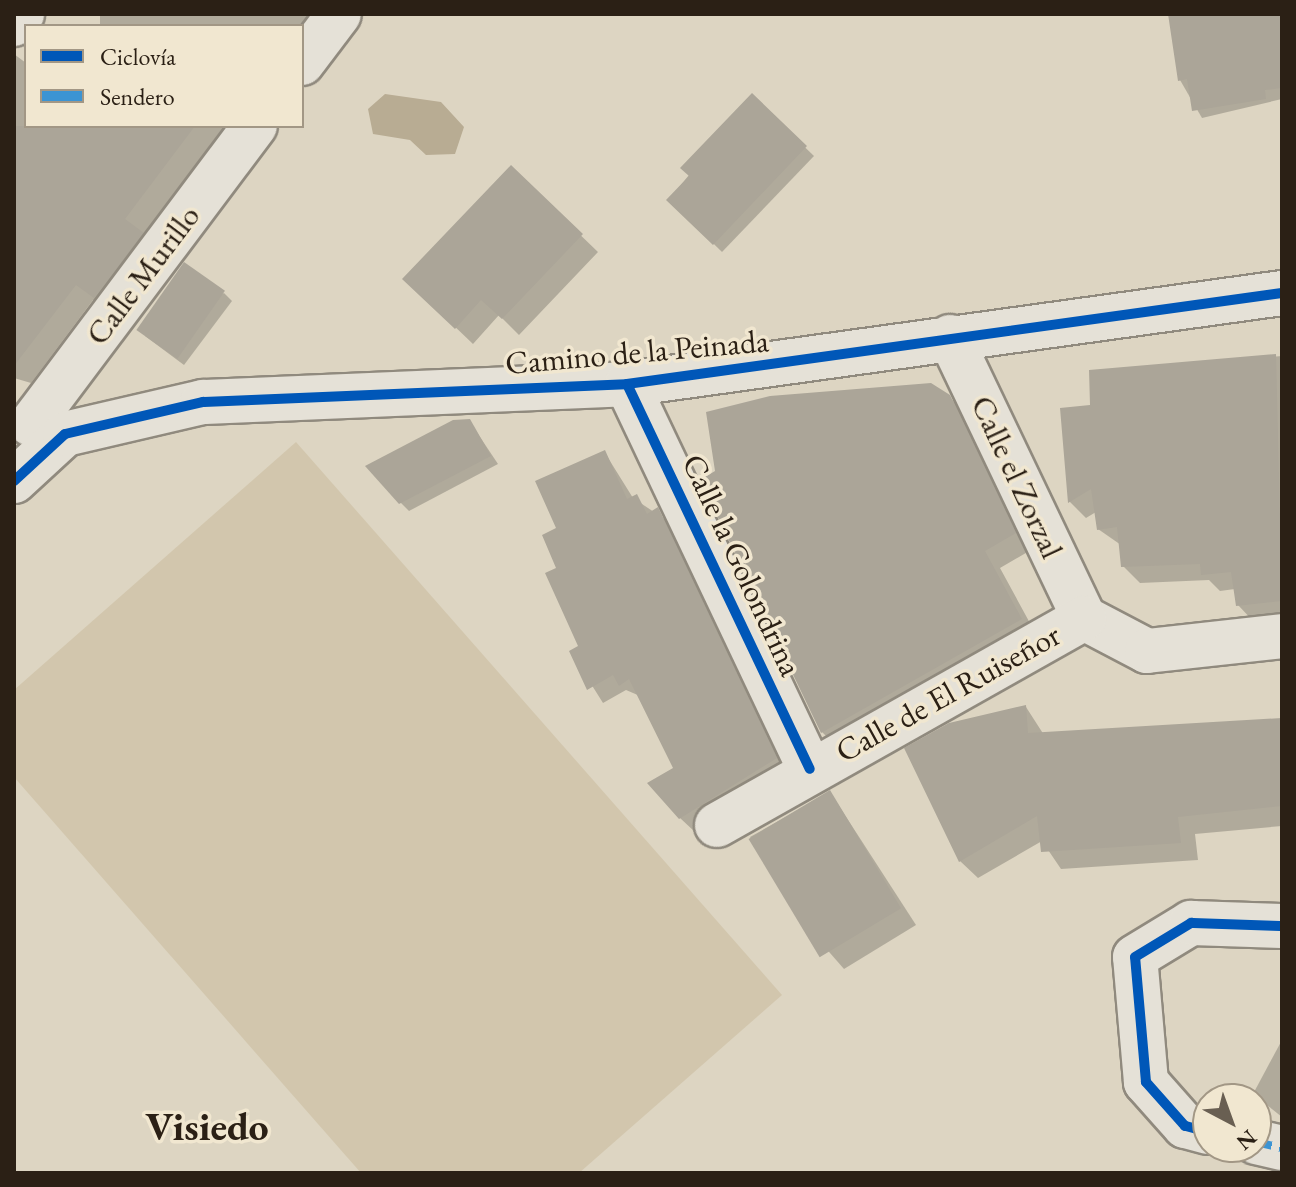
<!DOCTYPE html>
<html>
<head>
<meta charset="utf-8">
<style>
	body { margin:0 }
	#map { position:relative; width:1296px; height:1187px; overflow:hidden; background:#ddd5c2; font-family:"EB Garamond",serif }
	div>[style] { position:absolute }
	.green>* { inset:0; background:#d2c6ad }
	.water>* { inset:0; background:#b8ac93 }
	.shadow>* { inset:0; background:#0003; transform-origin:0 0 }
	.building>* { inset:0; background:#aba598; transform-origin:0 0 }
	.roads { filter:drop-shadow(2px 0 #908a7e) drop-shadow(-2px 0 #908a7e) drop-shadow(0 2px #908a7e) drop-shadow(0 -2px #908a7e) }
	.street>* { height:44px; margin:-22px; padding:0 22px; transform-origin:22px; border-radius:22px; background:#e5e1d7 }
	.secondary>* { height:44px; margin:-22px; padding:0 22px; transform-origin:22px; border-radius:22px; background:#e5e1d7 }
	.quiet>* { height:8px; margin-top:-4px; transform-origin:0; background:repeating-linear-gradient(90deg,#3c94d3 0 16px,transparent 0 24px) }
	.cycleway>* { height:10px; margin:-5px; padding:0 5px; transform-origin:5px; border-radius:5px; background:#0057b8 }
	span { translate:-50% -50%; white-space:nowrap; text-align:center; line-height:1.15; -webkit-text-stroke:7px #f1e7d0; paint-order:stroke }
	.street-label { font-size:32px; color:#2b2015 }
	.district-label { font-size:40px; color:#2b2015; font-weight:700 }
	.frame { position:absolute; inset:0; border:16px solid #2b2015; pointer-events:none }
	.legend { position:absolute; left:24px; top:24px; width:280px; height:104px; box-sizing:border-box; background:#f1e7d0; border:2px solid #a29785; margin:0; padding:10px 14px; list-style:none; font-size:24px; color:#2b2015 }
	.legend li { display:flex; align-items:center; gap:16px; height:40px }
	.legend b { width:40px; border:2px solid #a29785 }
	.north { position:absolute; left:1192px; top:1083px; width:80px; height:80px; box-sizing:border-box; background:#f1e7d0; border:2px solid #a29785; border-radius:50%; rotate:139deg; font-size:22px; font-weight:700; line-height:32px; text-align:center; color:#2b2015 }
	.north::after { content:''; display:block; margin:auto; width:28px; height:36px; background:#695f52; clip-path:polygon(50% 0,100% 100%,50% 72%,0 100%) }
</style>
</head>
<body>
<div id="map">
	<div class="green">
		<div style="clip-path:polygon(296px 442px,782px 995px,579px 1173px,361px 1173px,14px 777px,14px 690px)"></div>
	</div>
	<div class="water">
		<div style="clip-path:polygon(385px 94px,441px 102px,464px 127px,455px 154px,426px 155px,410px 140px,373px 134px,368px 109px)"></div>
	</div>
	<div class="shadow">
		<div style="left:100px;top:14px;width:210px;height:15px"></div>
		<div style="clip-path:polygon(1171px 14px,1282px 14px,1282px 99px,1202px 118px,1180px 80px)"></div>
		<div style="clip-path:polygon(14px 54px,26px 63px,26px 126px,225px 126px,143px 235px,159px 251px,112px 313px,93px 300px,31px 383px,14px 378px)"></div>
		<div style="clip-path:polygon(752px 96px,814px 156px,722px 252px,669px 200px)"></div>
		<div style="clip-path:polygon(511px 168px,598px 252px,519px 335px,499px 315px,473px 344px,405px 279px)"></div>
		<div style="clip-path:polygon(224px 293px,232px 301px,184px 365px,145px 336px)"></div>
		<div style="clip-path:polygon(1282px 356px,1282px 619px,1254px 622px,1238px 605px,1235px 589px,1220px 591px,1209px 580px,1140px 583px,1123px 566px,1121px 545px,1098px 529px,1096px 512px,1086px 518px,1070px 502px,1062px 410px,1092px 407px,1091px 372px)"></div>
		<div style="clip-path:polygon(948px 396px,966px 413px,1031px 550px,1000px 568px,1037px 636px,839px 749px,822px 732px)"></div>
		<div style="clip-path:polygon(470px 422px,498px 464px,409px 511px,400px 502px)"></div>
		<div style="clip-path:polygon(605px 453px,633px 498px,672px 524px,790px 773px,695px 832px,680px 818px,675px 769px,640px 696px,626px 690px,603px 703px,571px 652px,580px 647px,558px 529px)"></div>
		<div style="clip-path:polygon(1026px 707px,1044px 735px,1282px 721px,1282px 826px,1195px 834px,1198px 860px,1061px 869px,1042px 841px,978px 878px,960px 861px)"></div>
		<div style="clip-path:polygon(830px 792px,916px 925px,844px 969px,795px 913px,750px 837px)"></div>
		<div style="clip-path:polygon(1282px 1040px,1282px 1117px,1253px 1094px)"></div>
	</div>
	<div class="building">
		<div style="clip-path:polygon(1168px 14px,1282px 14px,1282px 88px,1265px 90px,1266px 99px,1192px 111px,1187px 79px,1178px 81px)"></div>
		<div style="clip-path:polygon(752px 93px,807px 146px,713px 245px,666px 200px,689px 176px,680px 168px)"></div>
		<div style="clip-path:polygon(14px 126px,195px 126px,125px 219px,144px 233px,94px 298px,76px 285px,14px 366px)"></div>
		<div style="clip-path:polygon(511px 165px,583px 234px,502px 319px,481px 300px,455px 329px,402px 279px)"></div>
		<div style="left:184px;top:262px;width:50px;height:83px;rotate:35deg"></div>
		<div style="clip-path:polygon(1276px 354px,1282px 601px,1236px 606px,1231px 572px,1201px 575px,1200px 564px,1121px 567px,1117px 527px,1097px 530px,1091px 489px,1068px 503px,1060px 408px,1090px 405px,1089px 370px)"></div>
		<div style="clip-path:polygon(931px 383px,950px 395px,1016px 533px,985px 551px,1022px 619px,821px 733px,700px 480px,715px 471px,706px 412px,770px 396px)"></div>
		<div style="clip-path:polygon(470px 419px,491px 456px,399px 504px,365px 466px,453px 420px)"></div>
		<div style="clip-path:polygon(605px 450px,627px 499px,637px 494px,647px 514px,658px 507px,777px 758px,679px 819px,647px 783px,673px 768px,629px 679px,619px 686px,613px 675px,587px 690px,569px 651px,578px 646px,545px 573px,556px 568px,542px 535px,556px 528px,535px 481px)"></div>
		<div style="clip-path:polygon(1026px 705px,1028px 733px,1282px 718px,1282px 806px,1178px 817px,1181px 843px,1041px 852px,1037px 816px,959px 862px,904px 748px,949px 723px)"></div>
		<div style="left:830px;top:790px;width:138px;height:95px;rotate:59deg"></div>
	</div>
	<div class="roads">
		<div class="street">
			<div style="left:14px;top:24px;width:13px;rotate:-51deg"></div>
			<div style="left:950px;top:337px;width:311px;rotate:64.5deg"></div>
			<div style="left:627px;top:384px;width:426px;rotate:64.6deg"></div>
			<div style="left:1084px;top:618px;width:71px;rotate:27.6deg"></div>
			<div style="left:1147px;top:651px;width:136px;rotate:-6.3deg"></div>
			<div style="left:717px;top:825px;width:421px;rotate:-29.4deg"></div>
			<div style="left:1208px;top:1132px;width:24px;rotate:-165deg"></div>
			<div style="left:1185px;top:1126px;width:59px;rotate:-131.6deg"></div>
			<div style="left:1146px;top:1082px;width:125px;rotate:-95deg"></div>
			<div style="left:1135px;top:957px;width:66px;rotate:-31.3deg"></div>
			<div style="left:1191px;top:923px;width:91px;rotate:1.9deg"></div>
			<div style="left:1256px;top:1142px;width:27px;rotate:13deg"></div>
		</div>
		<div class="secondary">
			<div style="left:302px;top:63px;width:61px;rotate:-52.9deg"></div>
			<div style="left:31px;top:424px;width:373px;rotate:-53.1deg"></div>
			<div style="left:14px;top:481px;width:69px;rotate:-42.7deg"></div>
			<div style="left:65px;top:434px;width:142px;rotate:-13.1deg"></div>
			<div style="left:203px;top:402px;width:424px;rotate:-2.4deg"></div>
			<div style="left:627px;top:384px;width:661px;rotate:-7.91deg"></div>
		</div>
	</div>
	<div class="quiet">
		<div style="left:1256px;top:1142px;width:27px;rotate:13deg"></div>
	</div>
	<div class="cycleway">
		<div style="left:627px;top:384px;width:426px;rotate:64.6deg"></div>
		<div style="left:14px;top:481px;width:69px;rotate:-42.7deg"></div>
		<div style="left:65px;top:434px;width:142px;rotate:-13.1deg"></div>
		<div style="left:203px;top:402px;width:424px;rotate:-2.4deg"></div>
		<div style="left:627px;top:384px;width:661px;rotate:-7.91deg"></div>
		<div style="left:1208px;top:1132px;width:24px;rotate:-165deg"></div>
		<div style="left:1185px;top:1126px;width:59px;rotate:-131.6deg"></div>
		<div style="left:1146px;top:1082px;width:125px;rotate:-95deg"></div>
		<div style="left:1135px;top:957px;width:66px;rotate:-31.3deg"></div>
		<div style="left:1191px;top:923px;width:91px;rotate:1.9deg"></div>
	</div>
	<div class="street-label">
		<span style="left:143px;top:275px;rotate:-53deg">Calle Murillo</span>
		<span style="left:637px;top:352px;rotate:-5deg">Camino de la Peinada</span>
		<span style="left:1017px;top:477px;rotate:65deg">Calle el Zorzal</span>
		<span style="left:742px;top:565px;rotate:65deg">Calle la Golondrina</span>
		<span style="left:948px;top:693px;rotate:-29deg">Calle de El Ruiseñor</span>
	</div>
	<div class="district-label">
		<span style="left:207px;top:1126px">Visiedo</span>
	</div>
	<div class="frame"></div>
	<ul class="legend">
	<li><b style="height:10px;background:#0057b8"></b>Ciclovía</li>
	<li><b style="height:10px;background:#3c94d3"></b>Sendero</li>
	</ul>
	<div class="north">N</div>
</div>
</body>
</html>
